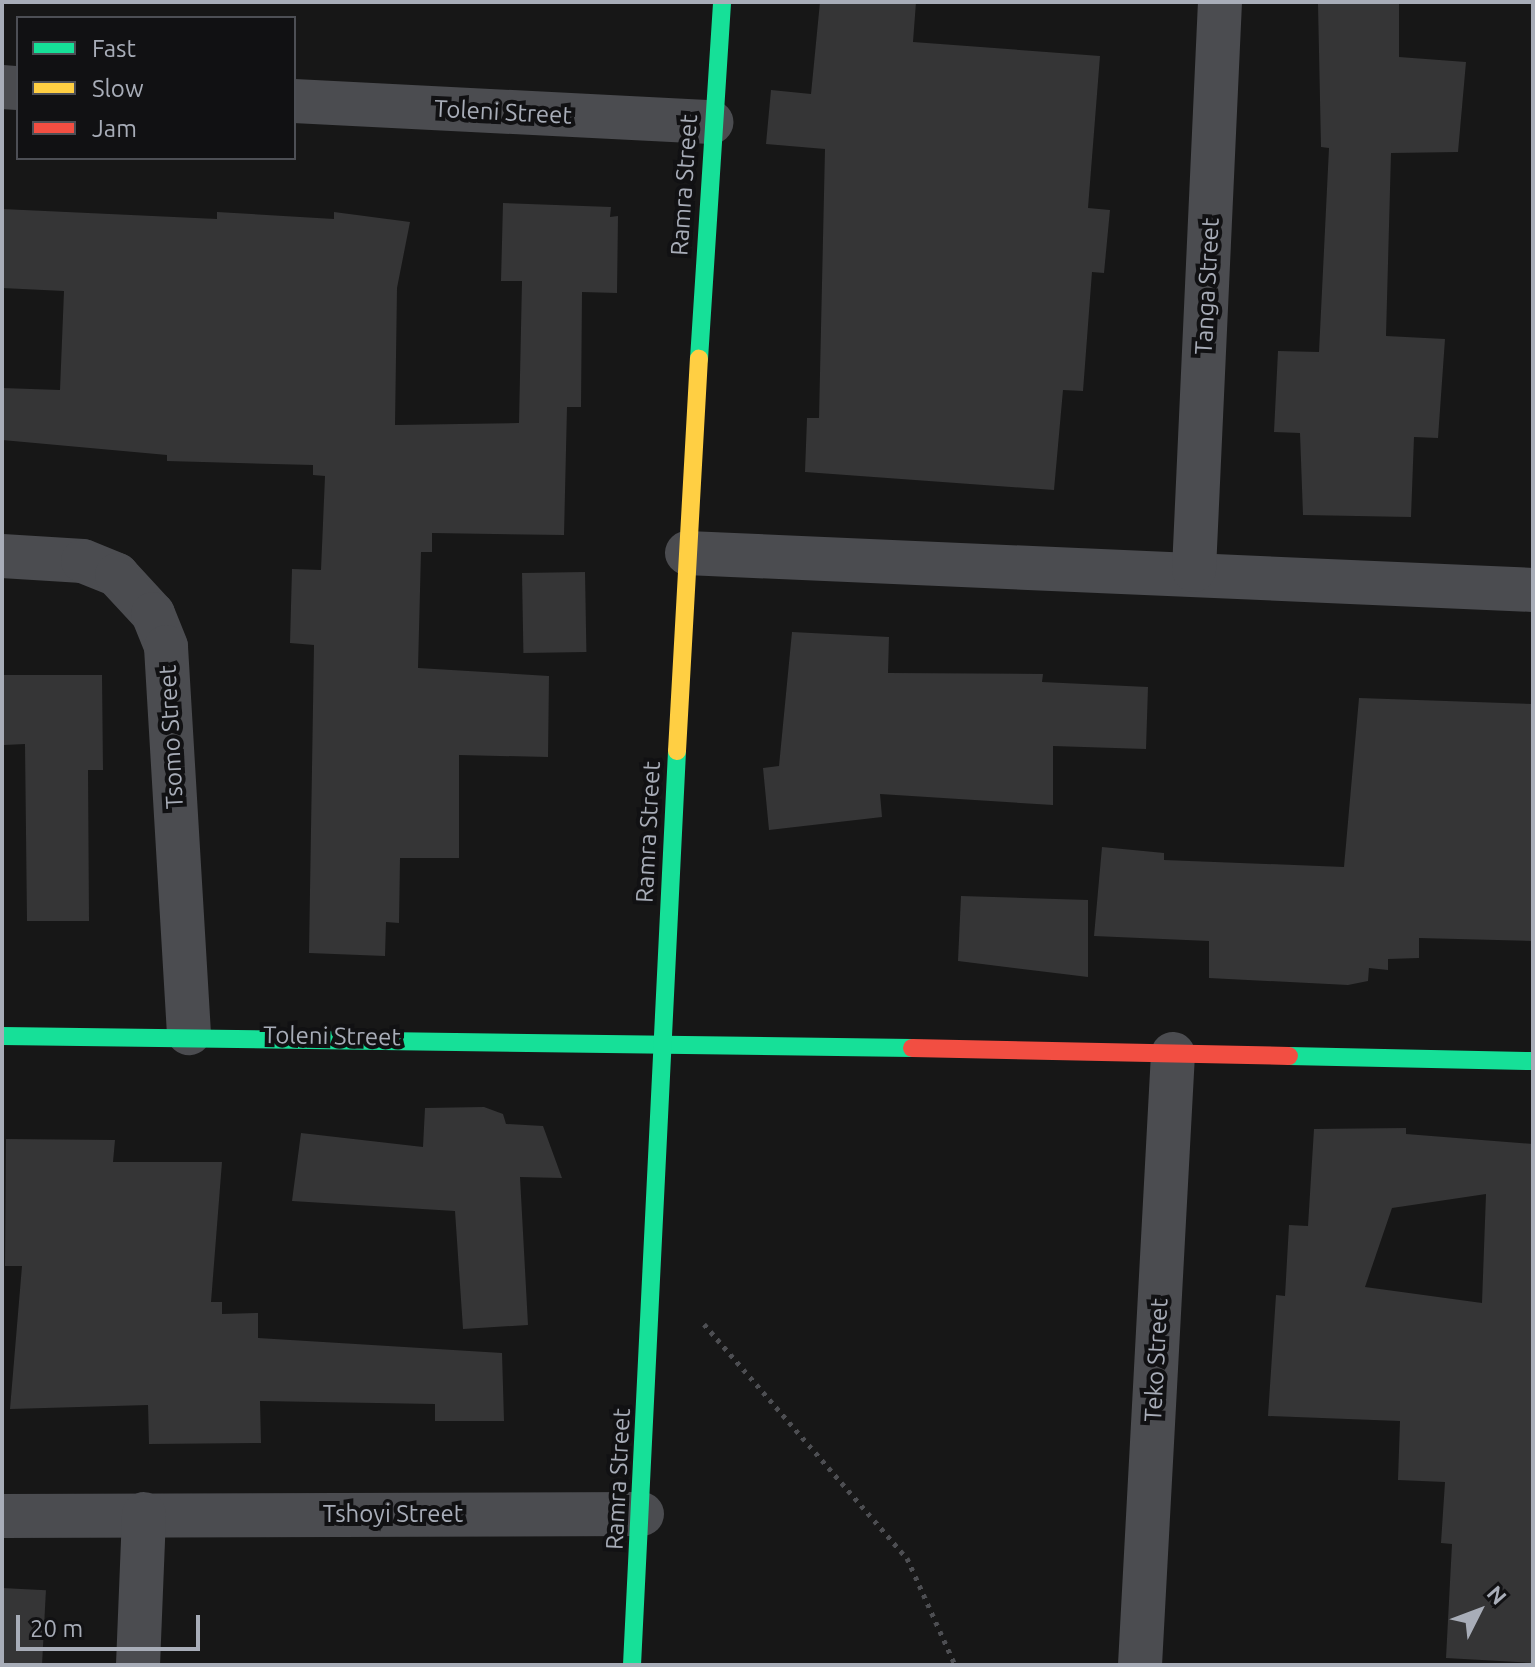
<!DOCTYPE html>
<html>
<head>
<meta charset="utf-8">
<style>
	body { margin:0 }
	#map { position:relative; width:1535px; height:1667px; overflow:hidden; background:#171717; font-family:Ubuntu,sans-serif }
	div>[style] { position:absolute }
	.building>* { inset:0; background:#353536; transform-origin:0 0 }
	.path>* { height:5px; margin-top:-2.5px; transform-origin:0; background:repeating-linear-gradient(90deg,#4d4e52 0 4px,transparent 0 10px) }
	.street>* { height:44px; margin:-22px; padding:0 22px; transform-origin:22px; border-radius:22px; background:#4b4c50 }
	.fast>* { height:18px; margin:-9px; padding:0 9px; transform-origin:9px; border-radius:9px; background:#16e098 }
	.slow>* { height:18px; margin:-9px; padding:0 9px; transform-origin:9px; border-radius:9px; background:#ffcf43 }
	.jam>* { height:18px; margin:-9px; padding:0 9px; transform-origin:9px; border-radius:9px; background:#f24e42 }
	span { translate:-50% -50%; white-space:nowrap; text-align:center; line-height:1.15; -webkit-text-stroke:8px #111113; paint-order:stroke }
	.street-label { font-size:24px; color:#a8adb8 }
	.frame { position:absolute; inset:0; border:4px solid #a8adb8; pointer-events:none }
	.legend { position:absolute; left:16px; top:16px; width:280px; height:144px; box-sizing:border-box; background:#111113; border:2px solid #4d4f55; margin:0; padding:10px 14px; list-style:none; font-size:24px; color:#a8adb8 }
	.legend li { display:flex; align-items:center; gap:16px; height:40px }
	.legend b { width:40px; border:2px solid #4d4f55 }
	.north { position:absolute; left:1439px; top:1571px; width:80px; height:80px; -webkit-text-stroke:6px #111113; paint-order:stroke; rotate:48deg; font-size:22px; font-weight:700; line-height:32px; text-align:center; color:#a8adb8 }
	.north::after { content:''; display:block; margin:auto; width:28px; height:36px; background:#a8adb8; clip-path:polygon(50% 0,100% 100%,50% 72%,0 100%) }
	.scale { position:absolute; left:16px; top:1615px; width:184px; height:36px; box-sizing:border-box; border:4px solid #a8adb8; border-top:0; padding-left:10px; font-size:24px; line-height:28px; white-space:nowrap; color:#a8adb8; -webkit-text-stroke:6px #111113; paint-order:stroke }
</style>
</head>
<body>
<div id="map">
	<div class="building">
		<div style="clip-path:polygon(820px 2px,916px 2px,913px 42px,1100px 56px,1088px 208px,1110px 210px,1104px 273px,1092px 272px,1083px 391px,1063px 390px,1054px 490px,805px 472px,807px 418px,819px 418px,825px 149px,766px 144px,771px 90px,811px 94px)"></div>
		<div style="clip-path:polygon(1399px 2px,1399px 57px,1466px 62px,1458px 152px,1391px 153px,1386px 336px,1445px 339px,1438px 438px,1414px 437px,1411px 517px,1303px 515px,1300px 433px,1274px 432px,1278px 351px,1319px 352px,1329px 148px,1321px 147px,1318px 4px)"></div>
		<div style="clip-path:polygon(503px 203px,611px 207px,610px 217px,618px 216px,617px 293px,582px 292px,581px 407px,567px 407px,564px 535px,432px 533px,432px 552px,421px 552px,418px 668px,549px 676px,548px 757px,459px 755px,459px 858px,400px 858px,399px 923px,386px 922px,385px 956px,309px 953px,314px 645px,290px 643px,292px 569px,321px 570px,325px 476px,313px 475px,313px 465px,167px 461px,167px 455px,2px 440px,2px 388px,60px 390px,64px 291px,2px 288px,2px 209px,217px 219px,217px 212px,334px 219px,334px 212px,410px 222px,397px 288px,395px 425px,519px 423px,522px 281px,501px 281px)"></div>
		<div style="left:585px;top:572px;width:80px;height:63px;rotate:89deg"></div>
		<div style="clip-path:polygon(792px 632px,889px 637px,888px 673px,1043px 674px,1042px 682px,1148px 687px,1146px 749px,1053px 746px,1053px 805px,880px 794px,882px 817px,769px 830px,763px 768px,779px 766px)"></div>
		<div style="clip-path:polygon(3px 675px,102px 675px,103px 770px,88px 770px,89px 921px,27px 921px,25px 744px,4px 745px)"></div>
		<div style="clip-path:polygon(1359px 698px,1533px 704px,1533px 941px,1419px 938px,1419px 958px,1388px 959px,1388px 970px,1369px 968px,1368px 981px,1348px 985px,1209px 978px,1209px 941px,1094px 936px,1102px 847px,1164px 853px,1164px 860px,1344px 867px)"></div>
		<div style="clip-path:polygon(961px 896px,1088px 900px,1088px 977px,958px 961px)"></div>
		<div style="clip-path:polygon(484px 1107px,503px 1114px,506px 1124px,543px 1126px,562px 1178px,520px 1177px,528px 1325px,463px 1329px,455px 1211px,292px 1201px,301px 1133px,423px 1147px,425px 1108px)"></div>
		<div style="clip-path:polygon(evenodd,1406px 1128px,1406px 1134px,1533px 1144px,1533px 1663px,1446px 1658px,1452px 1544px,1441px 1543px,1445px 1482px,1398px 1480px,1400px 1421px,1268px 1416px,1276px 1295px,1285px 1296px,1289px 1225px,1308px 1226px,1314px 1129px,1406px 1128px,1486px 1194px,1482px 1303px,1365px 1287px,1392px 1208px,1486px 1194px)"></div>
		<div style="clip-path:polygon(6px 1139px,115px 1140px,113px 1162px,222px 1162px,211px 1302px,222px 1302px,222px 1314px,258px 1313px,258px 1338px,502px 1353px,504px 1421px,435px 1421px,435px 1404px,260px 1401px,261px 1443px,149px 1444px,148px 1405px,10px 1409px,22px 1266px,5px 1266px)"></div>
		<div style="left:2px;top:1588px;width:44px;height:77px;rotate:3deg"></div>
	</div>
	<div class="path">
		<div style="left:704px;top:1324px;width:310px;rotate:49.1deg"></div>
		<div style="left:907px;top:1558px;width:117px;rotate:65.8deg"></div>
	</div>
	<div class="street">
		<div style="left:2px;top:87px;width:16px;rotate:4deg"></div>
		<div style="left:294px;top:101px;width:418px;rotate:2.9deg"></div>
		<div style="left:687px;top:553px;width:847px;rotate:2.5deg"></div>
		<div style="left:2px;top:556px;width:81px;rotate:3.5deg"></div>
		<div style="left:83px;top:561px;width:37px;rotate:22deg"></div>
		<div style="left:117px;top:575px;width:53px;rotate:47.3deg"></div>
		<div style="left:153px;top:614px;width:35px;rotate:68deg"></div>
		<div style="left:166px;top:647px;width:387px;rotate:86.6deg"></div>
		<div style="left:1194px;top:570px;width:569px;rotate:-87.38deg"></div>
		<div style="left:2px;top:1516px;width:640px;rotate:-0.18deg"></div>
		<div style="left:138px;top:1665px;width:151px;rotate:-87.7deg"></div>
		<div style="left:1140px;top:1665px;width:612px;rotate:-86.91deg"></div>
	</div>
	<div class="fast">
		<div style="left:699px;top:359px;width:358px;rotate:-86.3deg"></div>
		<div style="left:2px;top:1036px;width:910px;rotate:0.76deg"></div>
		<div style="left:1289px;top:1056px;width:244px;rotate:1.2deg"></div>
		<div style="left:632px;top:1665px;width:915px;rotate:-87.18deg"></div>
	</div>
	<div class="slow">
		<div style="left:677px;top:751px;width:393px;rotate:-86.8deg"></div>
	</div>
	<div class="jam">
		<div style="left:912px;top:1048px;width:377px;rotate:1.2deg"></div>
	</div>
	<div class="street-label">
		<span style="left:503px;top:112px;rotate:3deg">Toleni Street</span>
		<span style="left:684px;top:185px;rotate:-86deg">Ramra Street</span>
		<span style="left:1207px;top:286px;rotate:-87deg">Tanga Street</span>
		<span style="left:171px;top:737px;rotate:-93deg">Tsomo Street</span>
		<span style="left:648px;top:832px;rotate:-87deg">Ramra Street</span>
		<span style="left:332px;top:1036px;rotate:1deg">Toleni Street</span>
		<span style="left:1156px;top:1360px;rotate:-87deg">Teko Street</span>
		<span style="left:618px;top:1479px;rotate:-87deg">Ramra Street</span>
		<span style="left:393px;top:1514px">Tshoyi Street</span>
	</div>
	<div class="frame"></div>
	<ul class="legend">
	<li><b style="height:10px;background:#16e098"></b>Fast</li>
	<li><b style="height:10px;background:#ffcf43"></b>Slow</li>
	<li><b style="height:10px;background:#f24e42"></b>Jam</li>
	</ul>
	<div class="north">N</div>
	<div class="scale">20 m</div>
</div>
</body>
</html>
